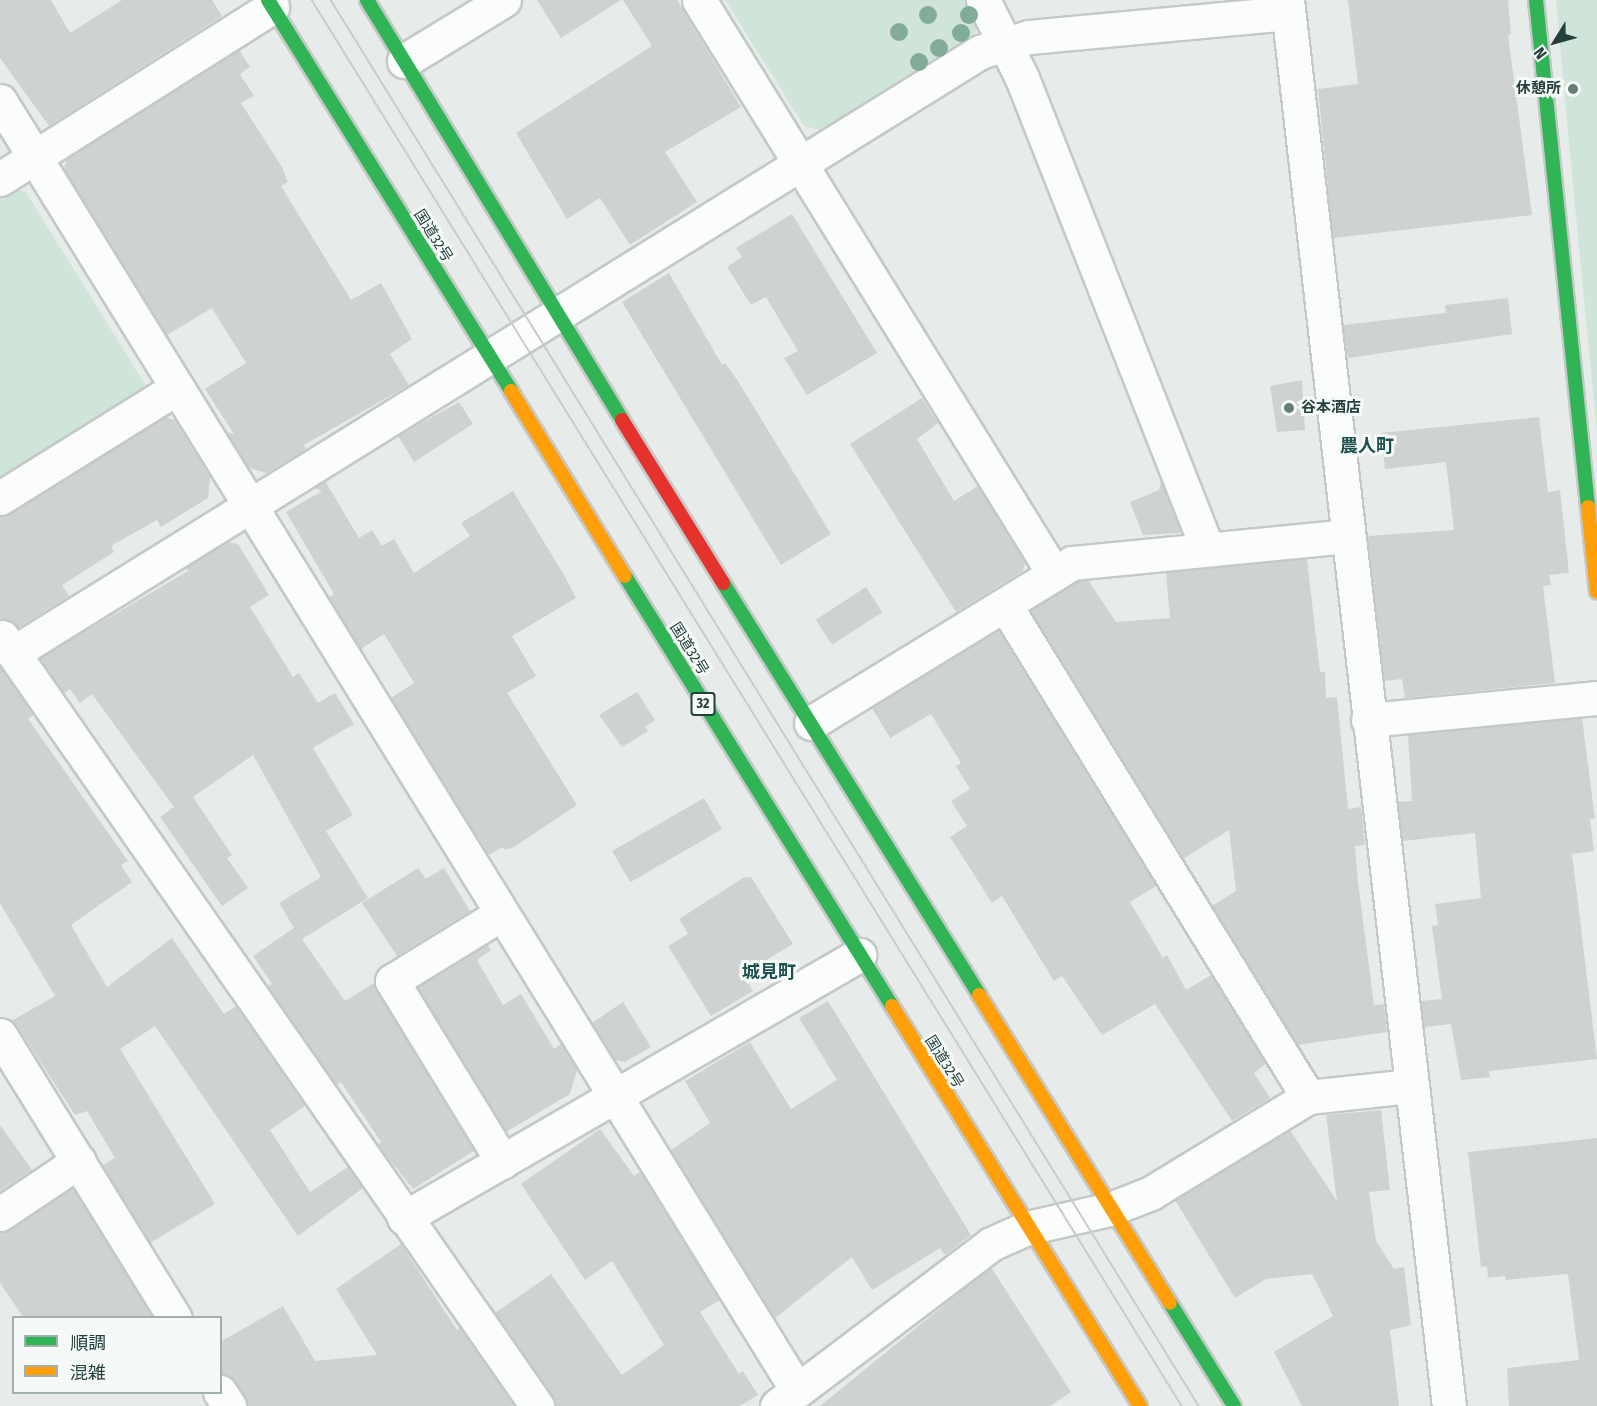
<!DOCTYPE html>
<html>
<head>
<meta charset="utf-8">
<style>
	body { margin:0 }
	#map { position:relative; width:1597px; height:1406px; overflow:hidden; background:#e7ecea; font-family:"Fira Sans Condensed","Noto Sans JP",sans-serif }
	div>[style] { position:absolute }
	.green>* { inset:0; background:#d0e5da }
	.building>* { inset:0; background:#ced3d2; transform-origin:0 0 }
	.roads { filter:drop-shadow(2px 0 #c4c9c7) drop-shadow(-2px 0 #c4c9c7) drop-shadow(0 2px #c4c9c7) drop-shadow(0 -2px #c4c9c7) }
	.street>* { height:33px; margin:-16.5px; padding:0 16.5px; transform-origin:16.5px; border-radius:16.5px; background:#fbfcfc }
	.fast>* { height:14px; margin:-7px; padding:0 7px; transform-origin:7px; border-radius:7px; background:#30b455 }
	.slow>* { height:14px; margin:-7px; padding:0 7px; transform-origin:7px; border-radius:7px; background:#ff9f0a }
	.jam>* { height:14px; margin:-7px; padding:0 7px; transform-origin:7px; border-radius:7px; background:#e5322d }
	.tram>* { height:1.5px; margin:-0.75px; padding:0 0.75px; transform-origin:0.75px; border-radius:0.75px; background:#c8cccb }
	.trees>* { width:18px; height:18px; margin:-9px; border-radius:50%; background:#81ac99 }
	.dots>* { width:16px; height:16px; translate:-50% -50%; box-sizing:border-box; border:3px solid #f5faf9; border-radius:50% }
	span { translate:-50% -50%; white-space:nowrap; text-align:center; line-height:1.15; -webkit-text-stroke:6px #f5faf9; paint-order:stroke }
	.shield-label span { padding:2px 4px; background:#f5faf9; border:2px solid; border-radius:4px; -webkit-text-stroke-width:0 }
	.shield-label { font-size:14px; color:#24403d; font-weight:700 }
	.poi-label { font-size:15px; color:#24403d; font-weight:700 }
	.right { translate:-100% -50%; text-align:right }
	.left { translate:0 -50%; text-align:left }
	.street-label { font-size:15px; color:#24403d }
	.quarter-label { font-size:18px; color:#1f524e; font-weight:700 }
	.legend { position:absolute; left:12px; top:1316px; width:210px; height:78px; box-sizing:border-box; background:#f5faf9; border:2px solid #a1b0ae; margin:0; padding:8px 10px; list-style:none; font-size:18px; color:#24403d }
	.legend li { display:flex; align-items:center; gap:12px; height:30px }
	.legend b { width:30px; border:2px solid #a1b0ae }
	.north { position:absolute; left:1525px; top:12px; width:60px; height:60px; -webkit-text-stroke:4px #f5faf9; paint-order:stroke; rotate:233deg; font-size:16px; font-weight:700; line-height:24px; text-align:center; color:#24403d }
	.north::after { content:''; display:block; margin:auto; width:21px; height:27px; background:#24403d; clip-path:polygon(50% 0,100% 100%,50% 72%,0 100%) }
</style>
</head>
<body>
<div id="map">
	<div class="green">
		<div style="clip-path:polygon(725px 0,968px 0,978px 17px,976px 32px,820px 130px,804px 126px)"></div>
		<div style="clip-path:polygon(1556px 0,1597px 0,1597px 433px,1570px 154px)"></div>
		<div style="clip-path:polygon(13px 188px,26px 192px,146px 386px,145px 396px,0 485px,0 196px)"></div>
	</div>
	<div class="building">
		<div style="clip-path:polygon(0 0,51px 0,70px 33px,122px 0,212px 0,222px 16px,49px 126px,0 58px)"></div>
		<div style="clip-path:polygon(537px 0,621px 0,561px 38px)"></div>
		<div style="clip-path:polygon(623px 0,677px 0,741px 107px,665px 152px,697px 202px,630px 245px,600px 198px,567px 219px,516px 133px,652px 46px)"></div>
		<div style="clip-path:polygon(1348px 0,1508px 0,1511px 34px,1508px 35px,1532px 215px,1333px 238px,1318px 89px,1358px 84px)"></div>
		<div style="clip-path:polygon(239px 50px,250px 67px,240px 74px,254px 96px,241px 103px,282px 167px,288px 182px,281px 186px,351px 300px,381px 283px,412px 339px,390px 354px,409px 385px,304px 445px,306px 449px,267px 473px,249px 468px,227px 432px,234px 434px,205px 389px,246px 363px,212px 308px,167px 335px,64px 169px,67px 159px)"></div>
		<div style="clip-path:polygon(792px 214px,877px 353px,807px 395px,784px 358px,798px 351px,766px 297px,751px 305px,727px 267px,742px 257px,736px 248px)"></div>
		<div style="clip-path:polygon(669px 273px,722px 365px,725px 363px,738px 381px,831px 534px,781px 565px,622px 302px)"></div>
		<div style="clip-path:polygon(1508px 298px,1512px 334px,1348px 358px,1343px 325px,1446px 313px,1445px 305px)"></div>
		<div style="clip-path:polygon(1302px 380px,1305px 430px,1277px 432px,1270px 386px)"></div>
		<div style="clip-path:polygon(922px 398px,938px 423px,917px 439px,954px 501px,978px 486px,1025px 563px,1023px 571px,956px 612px,850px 444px)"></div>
		<div style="clip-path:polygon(459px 402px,473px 424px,414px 462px,398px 436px)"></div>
		<div style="clip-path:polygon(165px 417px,175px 420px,210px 477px,208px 498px,161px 527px,157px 520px,111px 546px,114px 552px,62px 585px,69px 596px,18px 628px,0 618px,0 517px)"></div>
		<div style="clip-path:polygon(1539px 417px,1548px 492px,1560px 490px,1569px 573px,1549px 575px,1551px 585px,1543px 586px,1555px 683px,1405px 698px,1402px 679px,1384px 681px,1368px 536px,1454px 530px,1446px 462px,1385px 469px,1381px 433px)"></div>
		<div style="clip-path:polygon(325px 481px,359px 538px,372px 530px,382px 546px,394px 539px,414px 573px,470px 536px,461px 523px,513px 491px,564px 575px,576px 598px,512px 636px,536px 676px,507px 693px,577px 805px,514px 847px,505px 850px,503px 847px,489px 855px,391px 698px,414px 683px,384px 634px,361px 649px,329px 597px,334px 594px,286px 512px,322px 491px,314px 488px)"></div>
		<div style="clip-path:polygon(1161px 481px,1181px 533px,1143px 535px,1130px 502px,1159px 490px)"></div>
		<div style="clip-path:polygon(227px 542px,238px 544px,269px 595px,250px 607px,293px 677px,299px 673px,318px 703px,335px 693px,354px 724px,313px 748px,353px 815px,326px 831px,368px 898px,302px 939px,345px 1001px,374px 983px,474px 1151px,413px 1189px,378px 1145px,381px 1142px,341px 1082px,337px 1085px,268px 986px,272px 984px,253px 956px,294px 928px,279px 903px,321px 877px,253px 755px,193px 797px,232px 855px,227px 858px,248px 888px,222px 906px,160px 817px,174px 807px,92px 694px,80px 703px,70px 689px,64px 693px,40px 658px,188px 571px,186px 567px)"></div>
		<div style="clip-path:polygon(1307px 559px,1320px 672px,1325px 672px,1326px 698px,1337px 697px,1348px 809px,1361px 807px,1365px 845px,1355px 846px,1358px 882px,1374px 1005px,1384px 1004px,1387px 1032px,1298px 1045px,1212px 906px,1236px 891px,1229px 830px,1183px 859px,1030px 610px,1078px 581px,1088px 580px,1116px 622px,1170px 618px,1166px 573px)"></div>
		<div style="left:866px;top:587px;width:30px;height:60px;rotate:57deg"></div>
		<div style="clip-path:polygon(998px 630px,1156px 886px,1130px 902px,1163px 958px,1167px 955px,1186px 990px,1211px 975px,1266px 1064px,1254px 1073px,1270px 1098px,1232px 1121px,1155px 1004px,1102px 1035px,1062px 976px,1054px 981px,1002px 896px,992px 903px,950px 837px,967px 826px,951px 801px,970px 789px,956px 766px,961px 763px,931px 714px,890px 738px,872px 708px)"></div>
		<div style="clip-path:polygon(0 667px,33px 715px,28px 719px,128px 861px,121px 865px,132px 882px,71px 925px,107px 987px,172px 938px,224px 1014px,236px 1006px,305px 1106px,270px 1130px,310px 1192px,348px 1167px,363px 1188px,298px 1236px,155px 1026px,120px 1049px,215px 1204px,150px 1243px,103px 1165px,115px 1158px,87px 1111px,75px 1115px,13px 1020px,55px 996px,0 903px)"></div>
		<div style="clip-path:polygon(637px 692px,655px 720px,645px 727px,648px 731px,622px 747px,599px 715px)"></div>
		<div style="clip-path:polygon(1582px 718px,1595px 819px,1590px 819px,1594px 851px,1572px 854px,1597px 1059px,1489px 1071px,1490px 1077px,1461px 1080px,1451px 1024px,1424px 1027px,1421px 1001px,1442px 999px,1432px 926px,1438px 925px,1435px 904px,1481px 898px,1475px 833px,1403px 841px,1398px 802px,1412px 801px,1408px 735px)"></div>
		<div style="left:704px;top:798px;width:36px;height:106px;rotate:60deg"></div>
		<div style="clip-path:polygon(418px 868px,426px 879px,444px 868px,470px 911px,397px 956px,362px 903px)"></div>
		<div style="clip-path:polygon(751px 877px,793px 944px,743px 974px,753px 991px,711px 1016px,668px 946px,688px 934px,679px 919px,743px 878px)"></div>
		<div style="clip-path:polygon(487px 944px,491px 950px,477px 960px,503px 1005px,521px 994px,554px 1049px,561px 1044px,577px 1070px,570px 1094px,506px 1132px,418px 987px)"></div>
		<div style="clip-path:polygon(828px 1001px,971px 1235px,945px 1255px,940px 1248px,872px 1290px,852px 1257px,775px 1318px,671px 1150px,710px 1123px,685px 1081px,750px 1042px,791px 1109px,837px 1080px,799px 1018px)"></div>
		<div style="clip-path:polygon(623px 1002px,651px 1047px,625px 1062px,615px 1060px,592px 1023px)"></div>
		<div style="clip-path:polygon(1381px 1110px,1390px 1190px,1369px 1192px,1376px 1241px,1394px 1269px,1404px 1267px,1411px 1325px,1390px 1330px,1399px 1406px,1302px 1406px,1274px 1352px,1333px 1316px,1312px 1274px,1266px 1279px,1235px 1298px,1175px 1200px,1290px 1130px,1337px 1201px,1326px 1115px)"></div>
		<div style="clip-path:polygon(0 1125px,32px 1170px,0 1191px)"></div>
		<div style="clip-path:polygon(600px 1129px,634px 1176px,640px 1172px,720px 1300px,700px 1312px,739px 1374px,743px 1371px,758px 1395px,740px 1406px,555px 1406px,552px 1395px,495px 1313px,551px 1274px,622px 1375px,664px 1345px,612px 1261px,585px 1280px,521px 1184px)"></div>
		<div style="clip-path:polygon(1597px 1138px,1597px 1406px,1509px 1406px,1507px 1368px,1579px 1360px,1568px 1274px,1506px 1280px,1505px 1276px,1488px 1278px,1487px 1266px,1481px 1267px,1468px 1152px)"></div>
		<div style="clip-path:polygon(73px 1188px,153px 1317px,23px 1317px,0 1283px,0 1233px)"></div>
		<div style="clip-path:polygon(401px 1244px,457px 1330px,460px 1328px,514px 1406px,248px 1406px,235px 1381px,220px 1373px,220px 1342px,283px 1306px,315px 1361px,377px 1355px,336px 1289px)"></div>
		<div style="clip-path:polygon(991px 1267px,1071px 1392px,1050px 1406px,820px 1406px)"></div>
	</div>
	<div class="roads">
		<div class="street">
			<div style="left:699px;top:0;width:675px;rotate:58.26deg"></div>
			<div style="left:983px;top:0;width:87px;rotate:63.4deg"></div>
			<div style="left:1022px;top:78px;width:505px;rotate:68.51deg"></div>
			<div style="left:1287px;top:0;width:1415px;rotate:83.43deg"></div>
			<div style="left:404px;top:61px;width:117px;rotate:-31.4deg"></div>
			<div style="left:0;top:101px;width:1515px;rotate:58.27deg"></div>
			<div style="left:0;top:179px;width:322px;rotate:-32.3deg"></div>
			<div style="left:0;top:498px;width:208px;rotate:-31.9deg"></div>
			<div style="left:1005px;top:605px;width:578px;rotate:58.37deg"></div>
			<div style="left:2px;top:637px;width:937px;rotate:55.17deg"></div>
			<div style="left:13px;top:653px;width:1139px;rotate:-31.86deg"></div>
			<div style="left:980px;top:52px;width:51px;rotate:-17deg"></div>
			<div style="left:1029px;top:37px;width:260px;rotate:-5.3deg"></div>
			<div style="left:1368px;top:720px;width:230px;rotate:-5.5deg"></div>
			<div style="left:811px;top:723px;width:306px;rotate:-31.5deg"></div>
			<div style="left:1072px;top:563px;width:275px;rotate:-5.6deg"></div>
			<div style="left:501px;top:914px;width:128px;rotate:148.4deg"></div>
			<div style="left:392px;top:981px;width:212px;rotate:58.5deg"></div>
			<div style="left:0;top:1035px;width:333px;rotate:58.3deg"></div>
			<div style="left:0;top:1214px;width:95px;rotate:-33.9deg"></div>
			<div style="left:404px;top:1218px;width:526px;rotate:-30.03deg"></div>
			<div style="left:220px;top:1392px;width:17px;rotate:57deg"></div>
			<div style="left:777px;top:1406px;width:268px;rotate:-37.1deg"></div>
			<div style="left:991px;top:1244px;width:39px;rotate:-24deg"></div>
			<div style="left:1027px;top:1228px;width:85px;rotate:-12.9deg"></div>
			<div style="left:1110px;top:1209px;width:44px;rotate:-21.3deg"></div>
			<div style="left:1151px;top:1193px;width:184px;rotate:-31.4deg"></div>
			<div style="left:1308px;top:1097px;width:104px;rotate:-6.1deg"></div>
		</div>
		<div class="fast">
			<div style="left:268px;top:0;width:460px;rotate:58.1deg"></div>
			<div style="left:367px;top:0;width:491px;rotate:58.7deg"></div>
			<div style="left:1536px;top:0;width:510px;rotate:84.14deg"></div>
			<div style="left:625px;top:576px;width:506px;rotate:58.16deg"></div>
			<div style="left:723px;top:583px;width:485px;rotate:58.1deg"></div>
			<div style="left:1170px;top:1303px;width:121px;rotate:58.1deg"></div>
		</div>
		<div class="slow">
			<div style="left:511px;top:391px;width:217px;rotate:58.4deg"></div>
			<div style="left:1588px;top:507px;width:85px;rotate:84deg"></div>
			<div style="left:979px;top:995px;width:362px;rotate:58.2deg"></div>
			<div style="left:892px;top:1006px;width:471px;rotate:58.2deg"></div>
		</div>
		<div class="jam">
			<div style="left:622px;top:420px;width:192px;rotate:58.2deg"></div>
		</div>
	</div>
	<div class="tram">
		<div style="left:312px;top:0;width:1653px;rotate:58.25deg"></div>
		<div style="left:331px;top:0;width:1652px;rotate:58.31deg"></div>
	</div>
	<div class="trees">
		<div style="left:928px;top:15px"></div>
		<div style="left:969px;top:15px"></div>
		<div style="left:899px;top:32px"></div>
		<div style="left:961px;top:33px"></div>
		<div style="left:939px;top:48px"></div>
		<div style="left:919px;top:62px"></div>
	</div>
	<div class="dots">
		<div style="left:1573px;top:89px;background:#687c7a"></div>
		<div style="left:1289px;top:408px;background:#687c7a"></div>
	</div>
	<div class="shield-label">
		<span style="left:703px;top:704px">32</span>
	</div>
	<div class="poi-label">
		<span class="right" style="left:1561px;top:89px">休憩所</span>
		<span class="left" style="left:1301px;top:408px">谷本酒店</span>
	</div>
	<div class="street-label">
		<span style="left:433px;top:236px;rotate:58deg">国道32号</span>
		<span style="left:689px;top:649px;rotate:58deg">国道32号</span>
		<span style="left:944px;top:1062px;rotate:58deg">国道32号</span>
	</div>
	<div class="quarter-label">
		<span style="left:1367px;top:446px">農人町</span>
		<span style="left:769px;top:972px">城見町</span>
	</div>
	<ul class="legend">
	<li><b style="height:8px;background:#30b455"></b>順調</li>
	<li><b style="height:8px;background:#ff9f0a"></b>混雑</li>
	</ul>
	<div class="north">N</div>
</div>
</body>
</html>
